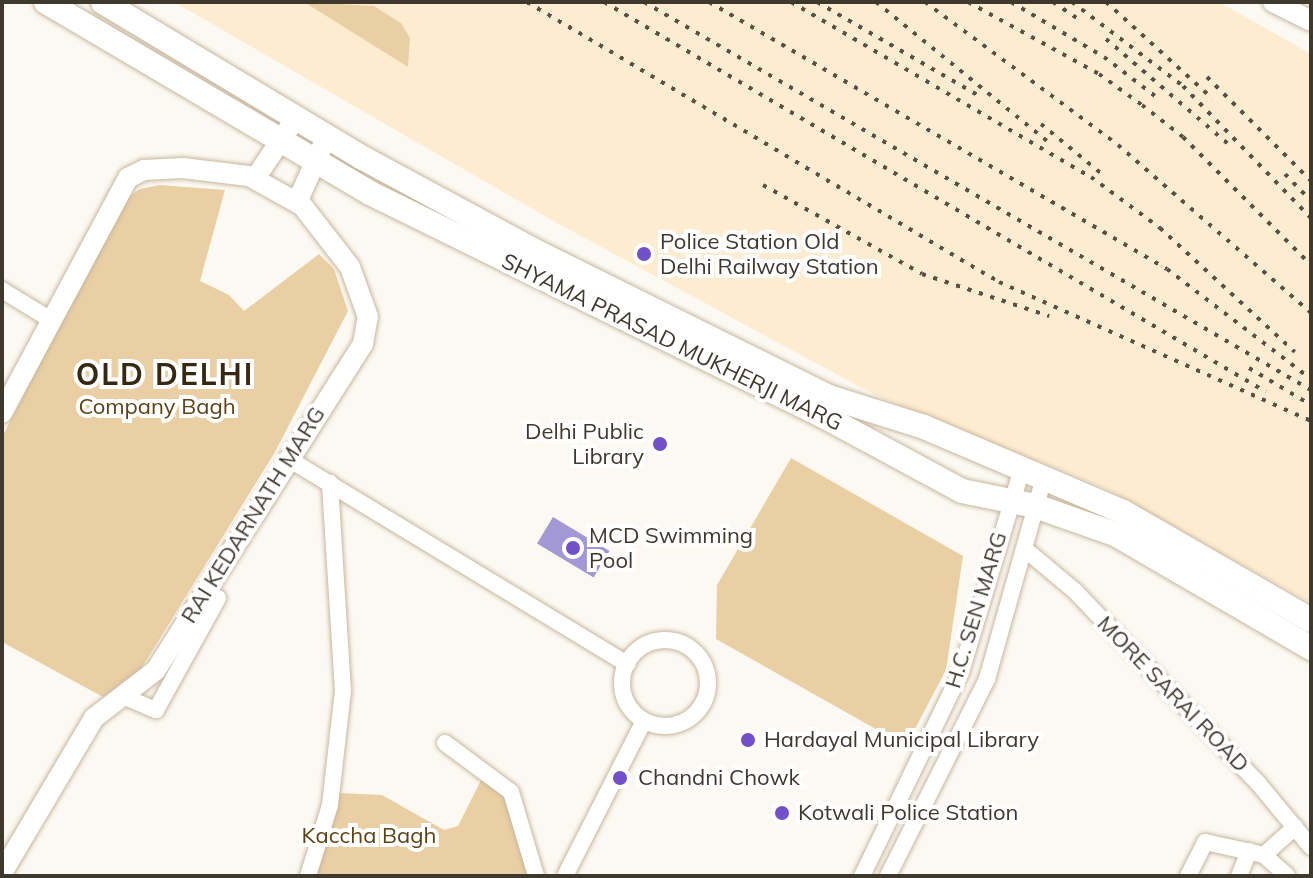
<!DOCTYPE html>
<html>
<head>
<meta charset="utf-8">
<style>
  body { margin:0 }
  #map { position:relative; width:1313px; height:878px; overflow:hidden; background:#fcf9f3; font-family:Mulish,sans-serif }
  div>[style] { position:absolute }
  .built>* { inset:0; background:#feecd1 }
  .green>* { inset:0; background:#eacfa5 }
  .water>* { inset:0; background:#a298d3; transform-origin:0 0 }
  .roads { filter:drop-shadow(0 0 2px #c8b79d) drop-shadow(0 0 2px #c8b79d) }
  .minor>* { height:16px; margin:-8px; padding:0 8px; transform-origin:8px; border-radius:8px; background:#fff }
  .minor>.ring { margin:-8px; padding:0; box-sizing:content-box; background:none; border:16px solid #fff; border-radius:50% }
  .tertiary>* { height:20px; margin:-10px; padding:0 10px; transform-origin:10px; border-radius:10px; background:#fff }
  .secondary>* { height:24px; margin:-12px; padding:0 12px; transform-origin:12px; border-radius:12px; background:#fff }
  .rail>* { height:4px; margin-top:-2px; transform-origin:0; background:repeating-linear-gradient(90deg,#575147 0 4px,transparent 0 12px) }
  .dots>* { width:22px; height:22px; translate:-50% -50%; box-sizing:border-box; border:4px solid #fff; border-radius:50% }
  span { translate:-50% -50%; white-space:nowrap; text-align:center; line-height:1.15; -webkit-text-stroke:8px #fff; paint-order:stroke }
  .poi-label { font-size:22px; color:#3e382d }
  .left { translate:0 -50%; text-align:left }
  .right { translate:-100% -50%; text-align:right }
  .street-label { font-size:22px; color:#3e382d }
  .park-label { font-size:22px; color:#5c4215 }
  .district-label { font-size:30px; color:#362812; font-weight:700; letter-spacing:2px }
  .frame { position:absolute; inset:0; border:4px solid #3e382d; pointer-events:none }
</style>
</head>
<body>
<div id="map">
  <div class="built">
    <div style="clip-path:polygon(174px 2px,1219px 2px,1311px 54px,1311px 603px,1107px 489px,875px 395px,557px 223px)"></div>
  </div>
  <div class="green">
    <div style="clip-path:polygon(304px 2px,374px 6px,401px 23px,410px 38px,408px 67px)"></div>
    <div style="clip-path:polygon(160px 185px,225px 190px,200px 281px,229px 295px,244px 311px,319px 254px,334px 269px,348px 311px,275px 452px,141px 669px,103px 697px,2px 642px,2px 437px,125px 199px,140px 189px)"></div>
    <div style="clip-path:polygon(791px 458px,963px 556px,946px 670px,906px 746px,716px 639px,717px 585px)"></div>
    <div style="clip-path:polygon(481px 780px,505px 796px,531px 876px,314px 876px,339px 793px,382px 795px,444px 830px,458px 826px)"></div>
  </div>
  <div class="water">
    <div style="left:553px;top:517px;width:66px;height:31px;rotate:31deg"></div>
  </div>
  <div class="roads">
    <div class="minor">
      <div style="left:2px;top:290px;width:57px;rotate:31.5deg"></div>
      <div style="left:287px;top:458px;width:398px;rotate:31.2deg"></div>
      <div style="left:1026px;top:550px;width:65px;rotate:40deg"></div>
      <div style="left:1076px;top:592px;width:264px;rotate:46.4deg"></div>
      <div style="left:1258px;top:783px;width:83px;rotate:50.4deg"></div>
      <div class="ring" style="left:622px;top:640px;width:70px;height:70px"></div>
      <div style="left:125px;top:697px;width:34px;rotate:23deg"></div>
      <div style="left:156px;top:710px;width:128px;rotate:-61deg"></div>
      <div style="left:445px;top:743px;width:82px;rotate:36.6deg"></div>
      <div style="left:511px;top:792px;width:88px;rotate:73.4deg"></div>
      <div style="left:1264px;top:855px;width:31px;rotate:42deg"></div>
      <div style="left:308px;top:876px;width:74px;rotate:-72.8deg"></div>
      <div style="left:330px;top:805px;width:115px;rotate:-83.5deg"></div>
      <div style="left:343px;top:691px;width:209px;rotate:-93.6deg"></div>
      <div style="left:565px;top:876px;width:174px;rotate:-63deg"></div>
      <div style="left:862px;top:876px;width:227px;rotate:-64.1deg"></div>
      <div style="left:961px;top:672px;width:209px;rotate:-73.3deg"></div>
      <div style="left:888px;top:876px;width:220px;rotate:-63.3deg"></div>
      <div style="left:987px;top:679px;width:206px;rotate:-74.2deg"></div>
      <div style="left:1188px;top:876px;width:38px;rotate:-63deg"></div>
      <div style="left:1205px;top:842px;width:60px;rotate:12.4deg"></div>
      <div style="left:1264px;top:855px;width:42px;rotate:-42.1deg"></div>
      <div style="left:1239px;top:876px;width:27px;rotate:-68deg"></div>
    </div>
    <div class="tertiary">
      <div style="left:1273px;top:2px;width:42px;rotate:26.6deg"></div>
      <div style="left:251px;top:177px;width:57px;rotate:29.2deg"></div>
      <div style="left:2px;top:413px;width:267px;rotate:-61.8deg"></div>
      <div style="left:128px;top:178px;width:18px;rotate:-27deg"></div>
      <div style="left:144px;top:170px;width:39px;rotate:-3deg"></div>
      <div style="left:183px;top:168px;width:74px;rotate:7deg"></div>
      <div style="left:256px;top:177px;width:71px;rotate:-55.9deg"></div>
      <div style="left:2px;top:873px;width:180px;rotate:-59.3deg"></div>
      <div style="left:94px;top:718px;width:78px;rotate:-37.7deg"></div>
      <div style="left:156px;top:670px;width:386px;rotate:-57.6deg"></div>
      <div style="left:363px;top:344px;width:27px;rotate:-80deg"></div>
      <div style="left:368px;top:317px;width:53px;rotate:-109.8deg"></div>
      <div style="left:350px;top:267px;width:85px;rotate:-127.8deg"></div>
      <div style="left:298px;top:200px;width:58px;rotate:-65.6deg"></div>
    </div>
    <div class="secondary">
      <div style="left:46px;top:2px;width:376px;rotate:30.5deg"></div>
      <div style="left:370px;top:193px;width:509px;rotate:26.21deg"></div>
      <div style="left:827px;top:418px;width:153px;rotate:28.4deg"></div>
      <div style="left:962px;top:491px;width:75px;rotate:11.6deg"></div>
      <div style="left:1035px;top:506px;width:85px;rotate:19.3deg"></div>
      <div style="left:1115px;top:534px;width:227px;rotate:30.2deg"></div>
      <div style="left:103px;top:2px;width:301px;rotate:31deg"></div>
      <div style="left:361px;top:157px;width:193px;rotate:28.4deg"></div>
      <div style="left:531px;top:249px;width:333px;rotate:26.4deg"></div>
      <div style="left:829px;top:397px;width:100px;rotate:17.5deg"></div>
      <div style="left:924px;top:427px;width:216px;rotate:23.1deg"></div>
      <div style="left:1123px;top:512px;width:217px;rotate:29.9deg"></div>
    </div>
  </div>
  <div class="rail">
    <div style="left:527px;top:2px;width:549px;rotate:30.68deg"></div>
    <div style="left:999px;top:282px;width:342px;rotate:24deg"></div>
    <div style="left:604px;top:2px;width:768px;rotate:30.5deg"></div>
    <div style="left:644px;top:2px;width:772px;rotate:30.19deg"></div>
    <div style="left:709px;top:2px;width:530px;rotate:30.24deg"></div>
    <div style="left:1167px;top:269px;width:181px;rotate:37.4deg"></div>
    <div style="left:791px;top:2px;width:347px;rotate:30.3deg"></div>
    <div style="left:1091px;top:177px;width:86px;rotate:36.5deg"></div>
    <div style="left:1160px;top:228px;width:183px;rotate:42.6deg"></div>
    <div style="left:817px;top:2px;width:187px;rotate:30.1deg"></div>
    <div style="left:876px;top:2px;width:220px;rotate:39.1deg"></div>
    <div style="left:925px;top:2px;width:240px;rotate:36.5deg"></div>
    <div style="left:1118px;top:145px;width:256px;rotate:41deg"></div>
    <div style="left:968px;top:2px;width:149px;rotate:28.8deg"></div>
    <div style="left:1099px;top:74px;width:53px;rotate:35.8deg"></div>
    <div style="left:1142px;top:105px;width:52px;rotate:38deg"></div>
    <div style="left:1183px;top:137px;width:181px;rotate:45deg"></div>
    <div style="left:1011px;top:2px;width:108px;rotate:30.6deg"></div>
    <div style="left:1104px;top:57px;width:64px;rotate:37.4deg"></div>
    <div style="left:1053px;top:2px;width:32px;rotate:34deg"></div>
    <div style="left:1072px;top:2px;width:139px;rotate:37.1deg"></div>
    <div style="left:1183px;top:86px;width:184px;rotate:45.9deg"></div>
    <div style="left:1106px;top:2px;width:144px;rotate:42.2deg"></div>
    <div style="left:1106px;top:39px;width:160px;rotate:40.7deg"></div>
    <div style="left:1207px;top:77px;width:147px;rotate:45deg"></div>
    <div style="left:1041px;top:124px;width:80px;rotate:39.4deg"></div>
    <div style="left:1285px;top:174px;width:37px;rotate:46deg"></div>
    <div style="left:763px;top:185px;width:182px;rotate:29.2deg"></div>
    <div style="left:922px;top:274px;width:134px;rotate:18.3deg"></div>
    <div style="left:1249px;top:368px;width:72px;rotate:30.8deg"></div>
  </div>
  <div class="dots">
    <div style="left:644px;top:254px;background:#7150c9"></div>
    <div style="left:660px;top:444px;background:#7150c9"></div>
    <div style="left:573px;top:548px;background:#7150c9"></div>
    <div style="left:748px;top:740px;background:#7150c9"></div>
    <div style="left:620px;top:778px;background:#7150c9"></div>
    <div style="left:782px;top:813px;background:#7150c9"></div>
  </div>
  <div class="poi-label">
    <span class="left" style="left:660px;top:254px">Police Station Old<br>Delhi Railway Station</span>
    <span class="right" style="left:644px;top:444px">Delhi Public<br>Library</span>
    <span class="left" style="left:589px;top:548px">MCD Swimming<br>Pool</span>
    <span class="left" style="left:764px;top:740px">Hardayal Municipal Library</span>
    <span class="left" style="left:638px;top:778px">Chandni Chowk</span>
    <span class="left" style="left:798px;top:813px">Kotwali Police Station</span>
  </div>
  <div class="street-label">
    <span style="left:672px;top:342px;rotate:26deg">SHYAMA PRASAD MUKHERJI MARG</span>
    <span style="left:253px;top:515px;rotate:-58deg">RAI KEDARNATH MARG</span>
    <span style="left:976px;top:610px;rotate:-73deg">H.C. SEN MARG</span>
    <span style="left:1173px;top:694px;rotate:46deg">MORE SARAI ROAD</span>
  </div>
  <div class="park-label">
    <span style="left:157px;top:407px">Company Bagh</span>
    <span style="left:369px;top:836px">Kaccha Bagh</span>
  </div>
  <div class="district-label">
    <span style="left:165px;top:374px">OLD DELHI</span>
  </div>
  <div class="frame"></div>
</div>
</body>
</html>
